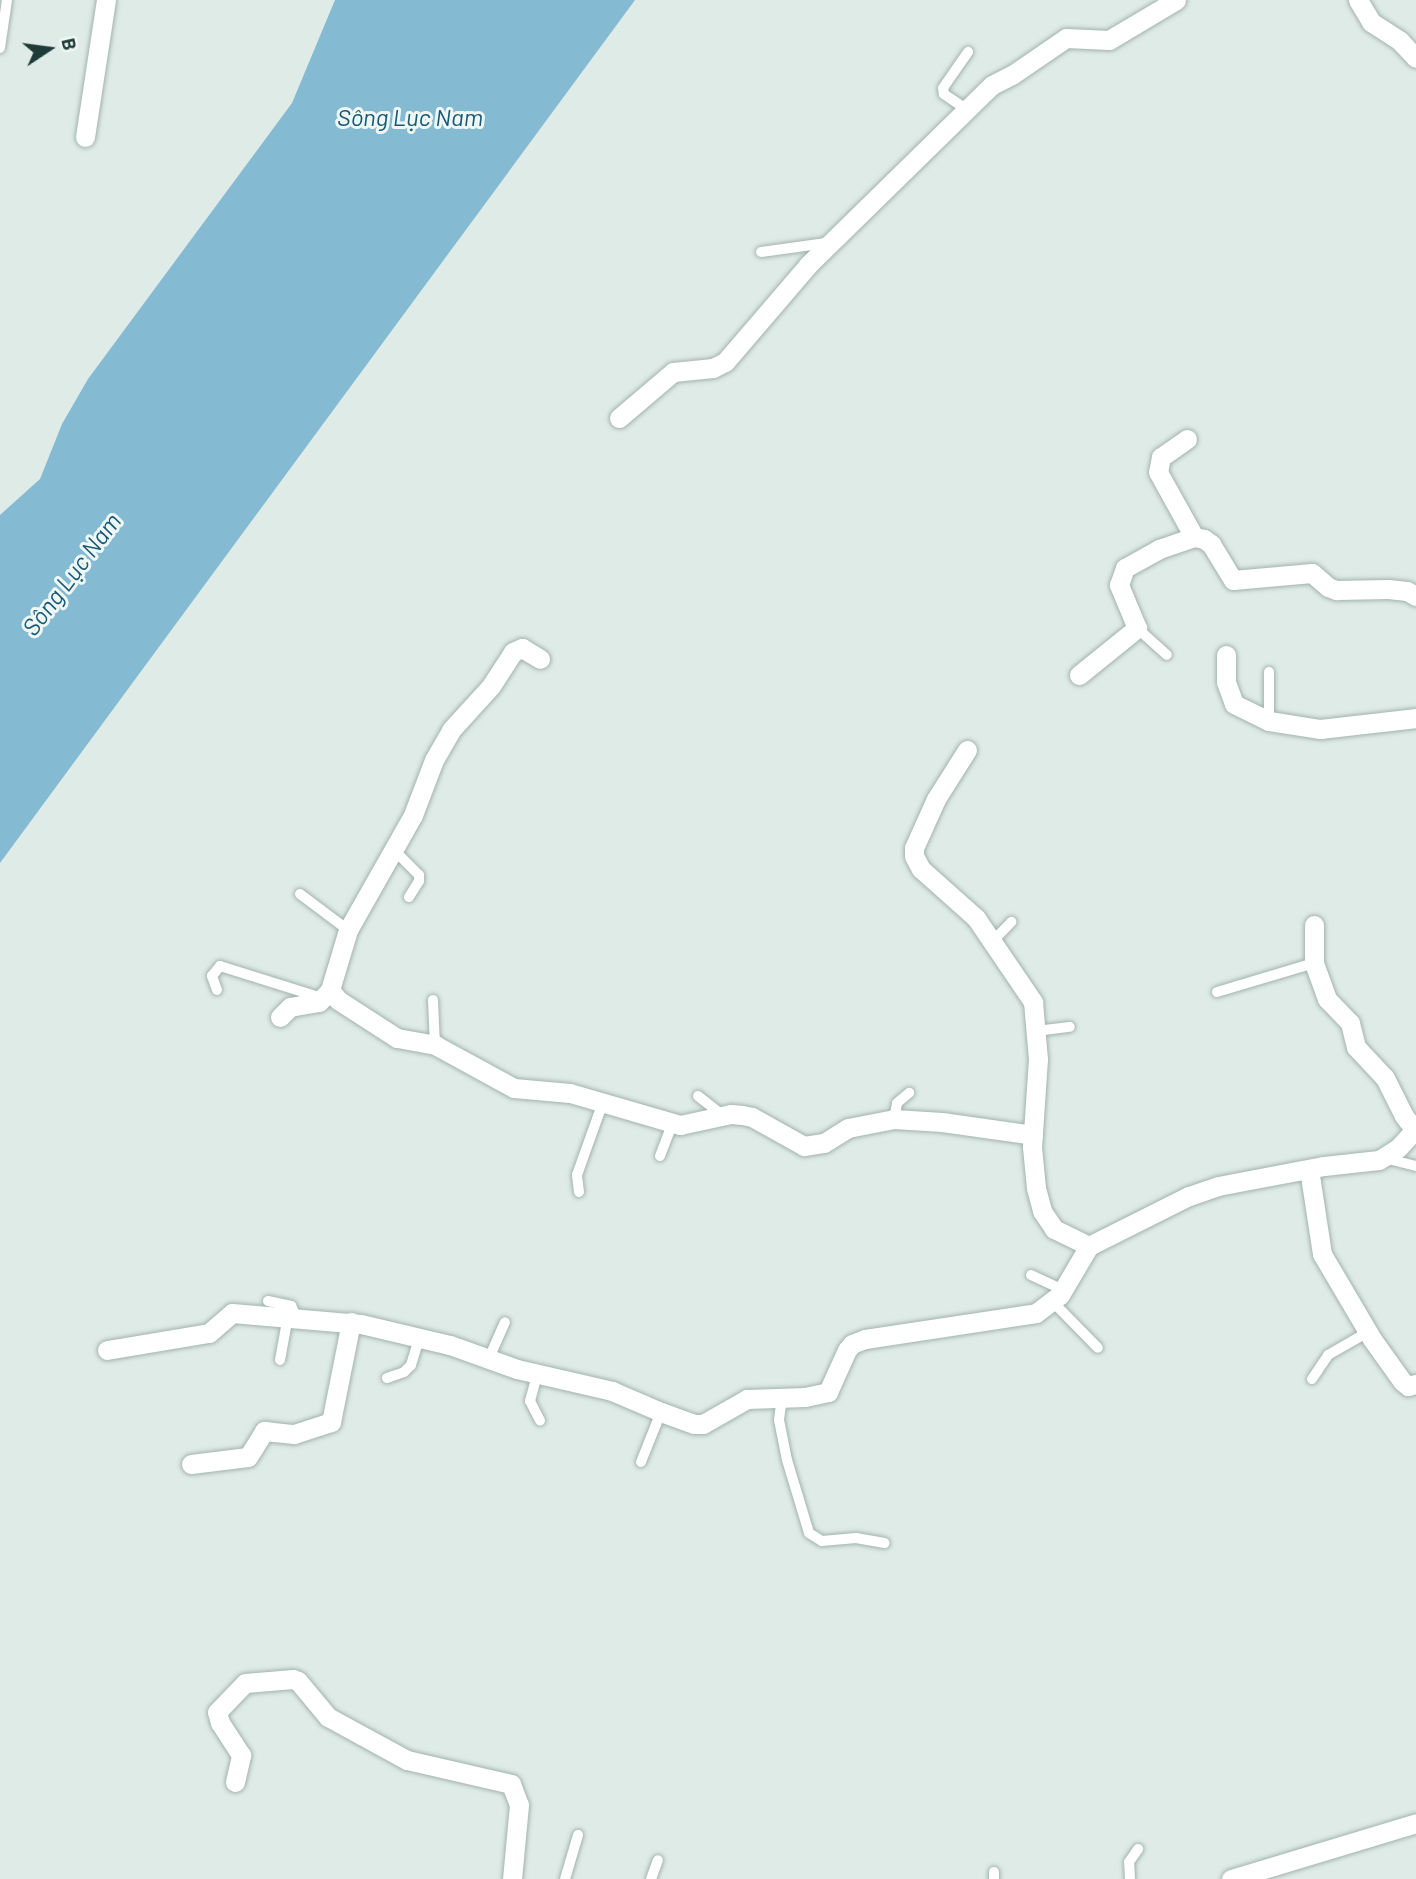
<!DOCTYPE html>
<html>
<head>
<meta charset="utf-8">
<style>
  body { margin:0 }
  #map { position:relative; width:1416px; height:1879px; overflow:hidden; background:#dfebe7; font-family:Barlow,sans-serif }
  div>[style] { position:absolute }
  .water>* { inset:0; background:#84bad2 }
  .roads { filter:drop-shadow(0 0 2px #a2b3af) drop-shadow(0 0 2px #a2b3af) }
  .lane>* { height:10px; margin:-5px; padding:0 5px; transform-origin:5px; border-radius:5px; background:#fff }
  .street>* { height:19px; margin:-9.5px; padding:0 9.5px; transform-origin:9.5px; border-radius:9.5px; background:#fff }
  span { translate:-50% -50%; white-space:nowrap; text-align:center; line-height:1.15; -webkit-text-stroke:6px #eff7f4; paint-order:stroke }
  .water-label { font-size:24px; color:#185978; font-style:italic }
  .north { position:absolute; left:14px; top:14px; width:70px; height:70px; -webkit-text-stroke:5px #eff7f4; paint-order:stroke; rotate:77deg; font-size:19px; font-weight:700; line-height:28px; text-align:center; color:#1f3b38 }
  .north::after { content:''; display:block; margin:auto; width:24px; height:32px; background:#1f3b38; clip-path:polygon(50% 0,100% 100%,50% 72%,0 100%) }
</style>
</head>
<body>
<div id="map">
  <div class="water">
    <div style="clip-path:polygon(335px 0,635px 0,0 863px,0 515px,40px 479px,62px 424px,88px 379px,292px 103px)"></div>
  </div>
  <div class="roads">
    <div class="lane">
      <div style="left:0;top:48px;width:49px;rotate:-81.7deg"></div>
      <div style="left:966px;top:109px;width:27px;rotate:-146deg"></div>
      <div style="left:944px;top:94px;width:6px;rotate:-99deg"></div>
      <div style="left:943px;top:88px;width:44px;rotate:-55.2deg"></div>
      <div style="left:761px;top:252px;width:66px;rotate:-7.9deg"></div>
      <div style="left:1137px;top:628px;width:40px;rotate:42deg"></div>
      <div style="left:1269px;top:672px;width:49px;rotate:90deg"></div>
      <div style="left:393px;top:849px;width:37px;rotate:45deg"></div>
      <div style="left:419px;top:875px;width:6px;rotate:90deg"></div>
      <div style="left:419px;top:881px;width:19px;rotate:122deg"></div>
      <div style="left:300px;top:894px;width:60px;rotate:36.9deg"></div>
      <div style="left:992px;top:942px;width:28px;rotate:-46deg"></div>
      <div style="left:217px;top:990px;width:15px;rotate:-110deg"></div>
      <div style="left:212px;top:976px;width:13px;rotate:-51deg"></div>
      <div style="left:220px;top:966px;width:107px;rotate:17.4deg"></div>
      <div style="left:1217px;top:992px;width:101px;rotate:-16.6deg"></div>
      <div style="left:433px;top:1000px;width:45px;rotate:87.5deg"></div>
      <div style="left:1036px;top:1031px;width:34px;rotate:-7deg"></div>
      <div style="left:698px;top:1096px;width:31px;rotate:38deg"></div>
      <div style="left:894px;top:1119px;width:16px;rotate:-79deg"></div>
      <div style="left:897px;top:1103px;width:16px;rotate:-40deg"></div>
      <div style="left:660px;top:1156px;width:36px;rotate:-69deg"></div>
      <div style="left:1384px;top:1158px;width:33px;rotate:14deg"></div>
      <div style="left:579px;top:1192px;width:17px;rotate:-97deg"></div>
      <div style="left:577px;top:1175px;width:77px;rotate:-70.4deg"></div>
      <div style="left:1031px;top:1275px;width:35px;rotate:25deg"></div>
      <div style="left:268px;top:1301px;width:24px;rotate:12deg"></div>
      <div style="left:291px;top:1306px;width:11px;rotate:63deg"></div>
      <div style="left:1053px;top:1302px;width:64px;rotate:45.6deg"></div>
      <div style="left:489px;top:1358px;width:39px;rotate:-66deg"></div>
      <div style="left:280px;top:1360px;width:45px;rotate:-79.7deg"></div>
      <div style="left:537px;top:1375px;width:27px;rotate:105deg"></div>
      <div style="left:530px;top:1401px;width:22px;rotate:63deg"></div>
      <div style="left:387px;top:1378px;width:18px;rotate:-19deg"></div>
      <div style="left:404px;top:1372px;width:10px;rotate:-45deg"></div>
      <div style="left:411px;top:1365px;width:28px;rotate:-73deg"></div>
      <div style="left:1312px;top:1379px;width:29px;rotate:-56deg"></div>
      <div style="left:1328px;top:1355px;width:46px;rotate:-29.9deg"></div>
      <div style="left:782px;top:1398px;width:22px;rotate:98deg"></div>
      <div style="left:779px;top:1420px;width:41px;rotate:78.7deg"></div>
      <div style="left:787px;top:1460px;width:76px;rotate:73.2deg"></div>
      <div style="left:809px;top:1533px;width:15px;rotate:32deg"></div>
      <div style="left:822px;top:1541px;width:34px;rotate:-5deg"></div>
      <div style="left:856px;top:1538px;width:29px;rotate:10deg"></div>
      <div style="left:641px;top:1462px;width:54px;rotate:-68.2deg"></div>
      <div style="left:565px;top:1879px;width:46px;rotate:-73.5deg"></div>
      <div style="left:651px;top:1879px;width:20px;rotate:-70deg"></div>
      <div style="left:994px;top:1879px;width:7px;rotate:-90deg"></div>
      <div style="left:1130px;top:1879px;width:17px;rotate:-93deg"></div>
      <div style="left:1129px;top:1862px;width:16px;rotate:-55deg"></div>
    </div>
    <div class="street">
      <div style="left:1358px;top:0;width:26px;rotate:59deg"></div>
      <div style="left:1371px;top:22px;width:35px;rotate:33deg"></div>
      <div style="left:1400px;top:41px;width:23px;rotate:47deg"></div>
      <div style="left:85px;top:137px;width:139px;rotate:-81.3deg"></div>
      <div style="left:619px;top:418px;width:71px;rotate:-40.4deg"></div>
      <div style="left:673px;top:372px;width:40px;rotate:-5.7deg"></div>
      <div style="left:713px;top:368px;width:13px;rotate:-27deg"></div>
      <div style="left:725px;top:362px;width:128px;rotate:-49.4deg"></div>
      <div style="left:808px;top:265px;width:257px;rotate:-44.4deg"></div>
      <div style="left:992px;top:85px;width:22px;rotate:-27deg"></div>
      <div style="left:1012px;top:75px;width:65px;rotate:-34.4deg"></div>
      <div style="left:1066px;top:38px;width:43px;rotate:2.7deg"></div>
      <div style="left:1109px;top:40px;width:78px;rotate:-30.8deg"></div>
      <div style="left:1187px;top:439px;width:32px;rotate:145deg"></div>
      <div style="left:1161px;top:457px;width:15px;rotate:101deg"></div>
      <div style="left:1158px;top:472px;width:74px;rotate:61deg"></div>
      <div style="left:1226px;top:655px;width:27px;rotate:90deg"></div>
      <div style="left:1226px;top:682px;width:23px;rotate:70deg"></div>
      <div style="left:1234px;top:704px;width:39px;rotate:26deg"></div>
      <div style="left:1269px;top:721px;width:52px;rotate:8.9deg"></div>
      <div style="left:1320px;top:729px;width:97px;rotate:-6.5deg"></div>
      <div style="left:1079px;top:675px;width:75px;rotate:-39deg"></div>
      <div style="left:1137px;top:628px;width:47px;rotate:-112.7deg"></div>
      <div style="left:1119px;top:585px;width:18px;rotate:-71deg"></div>
      <div style="left:1125px;top:568px;width:39px;rotate:-29deg"></div>
      <div style="left:1159px;top:549px;width:37px;rotate:-19deg"></div>
      <div style="left:1194px;top:537px;width:10px;rotate:11deg"></div>
      <div style="left:1204px;top:539px;width:9px;rotate:36deg"></div>
      <div style="left:1211px;top:544px;width:42px;rotate:58.6deg"></div>
      <div style="left:1233px;top:580px;width:79px;rotate:-5.1deg"></div>
      <div style="left:1312px;top:573px;width:21px;rotate:41deg"></div>
      <div style="left:1328px;top:587px;width:9px;rotate:21deg"></div>
      <div style="left:1336px;top:590px;width:52px;rotate:-1.1deg"></div>
      <div style="left:1388px;top:589px;width:19px;rotate:6deg"></div>
      <div style="left:1407px;top:591px;width:10px;rotate:29deg"></div>
      <div style="left:967px;top:750px;width:58px;rotate:122.3deg"></div>
      <div style="left:936px;top:799px;width:54px;rotate:114.2deg"></div>
      <div style="left:914px;top:848px;width:8px;rotate:90deg"></div>
      <div style="left:914px;top:856px;width:15px;rotate:62deg"></div>
      <div style="left:921px;top:869px;width:74px;rotate:41.7deg"></div>
      <div style="left:976px;top:918px;width:102px;rotate:55.8deg"></div>
      <div style="left:1033px;top:1002px;width:57px;rotate:85deg"></div>
      <div style="left:1038px;top:1059px;width:88px;rotate:93.9deg"></div>
      <div style="left:1032px;top:1147px;width:41px;rotate:84.4deg"></div>
      <div style="left:1036px;top:1188px;width:24px;rotate:75deg"></div>
      <div style="left:1042px;top:1211px;width:22px;rotate:56deg"></div>
      <div style="left:1054px;top:1229px;width:39px;rotate:26deg"></div>
      <div style="left:1314px;top:925px;width:38px;rotate:90deg"></div>
      <div style="left:1314px;top:963px;width:38px;rotate:70deg"></div>
      <div style="left:1327px;top:999px;width:33px;rotate:46deg"></div>
      <div style="left:1350px;top:1023px;width:25px;rotate:76deg"></div>
      <div style="left:1356px;top:1047px;width:42px;rotate:46.9deg"></div>
      <div style="left:1385px;top:1078px;width:42px;rotate:63.4deg"></div>
      <div style="left:1404px;top:1116px;width:18px;rotate:52deg"></div>
      <div style="left:330px;top:990px;width:13px;rotate:51deg"></div>
      <div style="left:338px;top:1000px;width:70px;rotate:32.8deg"></div>
      <div style="left:397px;top:1038px;width:39px;rotate:10deg"></div>
      <div style="left:435px;top:1045px;width:90px;rotate:28.6deg"></div>
      <div style="left:514px;top:1088px;width:56px;rotate:5.1deg"></div>
      <div style="left:570px;top:1093px;width:115px;rotate:16.2deg"></div>
      <div style="left:680px;top:1125px;width:52px;rotate:-12.2deg"></div>
      <div style="left:731px;top:1114px;width:11px;rotate:5deg"></div>
      <div style="left:742px;top:1115px;width:10px;rotate:11deg"></div>
      <div style="left:752px;top:1117px;width:60px;rotate:29.1deg"></div>
      <div style="left:804px;top:1146px;width:20px;rotate:-9deg"></div>
      <div style="left:824px;top:1143px;width:28px;rotate:-32deg"></div>
      <div style="left:848px;top:1128px;width:47px;rotate:-11.1deg"></div>
      <div style="left:894px;top:1119px;width:48px;rotate:3.6deg"></div>
      <div style="left:942px;top:1122px;width:92px;rotate:8.1deg"></div>
      <div style="left:280px;top:1017px;width:14px;rotate:-45deg"></div>
      <div style="left:290px;top:1007px;width:29px;rotate:-10deg"></div>
      <div style="left:319px;top:1002px;width:16px;rotate:-47deg"></div>
      <div style="left:330px;top:990px;width:63px;rotate:-73.3deg"></div>
      <div style="left:348px;top:930px;width:132px;rotate:-60.5deg"></div>
      <div style="left:413px;top:815px;width:59px;rotate:-69.1deg"></div>
      <div style="left:434px;top:760px;width:34px;rotate:-60deg"></div>
      <div style="left:451px;top:730px;width:59px;rotate:-47.7deg"></div>
      <div style="left:491px;top:686px;width:40px;rotate:-57.1deg"></div>
      <div style="left:513px;top:652px;width:10px;rotate:-24deg"></div>
      <div style="left:522px;top:648px;width:21px;rotate:31deg"></div>
      <div style="left:1309px;top:1169px;width:86px;rotate:81.3deg"></div>
      <div style="left:1322px;top:1254px;width:99px;rotate:59.5deg"></div>
      <div style="left:1372px;top:1339px;width:52px;rotate:54.5deg"></div>
      <div style="left:1402px;top:1381px;width:8px;rotate:40deg"></div>
      <div style="left:1408px;top:1386px;width:8px;rotate:-14deg"></div>
      <div style="left:107px;top:1350px;width:103px;rotate:-9.5deg"></div>
      <div style="left:209px;top:1333px;width:30px;rotate:-41deg"></div>
      <div style="left:232px;top:1313px;width:129px;rotate:4.9deg"></div>
      <div style="left:361px;top:1324px;width:91px;rotate:13.3deg"></div>
      <div style="left:450px;top:1345px;width:71px;rotate:19.7deg"></div>
      <div style="left:517px;top:1369px;width:98px;rotate:13deg"></div>
      <div style="left:612px;top:1391px;width:53px;rotate:23.2deg"></div>
      <div style="left:661px;top:1412px;width:35px;rotate:20deg"></div>
      <div style="left:694px;top:1424px;width:9px"></div>
      <div style="left:703px;top:1424px;width:51px;rotate:-29.6deg"></div>
      <div style="left:747px;top:1399px;width:58px;rotate:-2deg"></div>
      <div style="left:805px;top:1397px;width:24px;rotate:-12deg"></div>
      <div style="left:828px;top:1392px;width:46px;rotate:-65.7deg"></div>
      <div style="left:847px;top:1350px;width:8px;rotate:-50deg"></div>
      <div style="left:852px;top:1344px;width:14px;rotate:-21deg"></div>
      <div style="left:865px;top:1339px;width:173px;rotate:-8.6deg"></div>
      <div style="left:1036px;top:1313px;width:30px;rotate:-37deg"></div>
      <div style="left:1060px;top:1295px;width:57px;rotate:-59.4deg"></div>
      <div style="left:1089px;top:1246px;width:112px;rotate:-26.6deg"></div>
      <div style="left:1189px;top:1196px;width:31px;rotate:-19deg"></div>
      <div style="left:1218px;top:1186px;width:108px;rotate:-10.7deg"></div>
      <div style="left:1324px;top:1166px;width:55px;rotate:-6.2deg"></div>
      <div style="left:1379px;top:1160px;width:22px;rotate:-32deg"></div>
      <div style="left:1398px;top:1148px;width:26px;rotate:-47deg"></div>
      <div style="left:191px;top:1464px;width:57px;rotate:-7deg"></div>
      <div style="left:248px;top:1457px;width:31px;rotate:-58deg"></div>
      <div style="left:264px;top:1431px;width:30px;rotate:6deg"></div>
      <div style="left:294px;top:1434px;width:39px;rotate:-18deg"></div>
      <div style="left:331px;top:1422px;width:102px;rotate:-78.7deg"></div>
      <div style="left:235px;top:1782px;width:28px;rotate:-77deg"></div>
      <div style="left:241px;top:1755px;width:38px;rotate:-123deg"></div>
      <div style="left:220px;top:1723px;width:11px;rotate:-105deg"></div>
      <div style="left:217px;top:1712px;width:40px;rotate:-46deg"></div>
      <div style="left:245px;top:1683px;width:48px;rotate:-4.8deg"></div>
      <div style="left:293px;top:1679px;width:5px;rotate:22deg"></div>
      <div style="left:298px;top:1681px;width:47px;rotate:50.2deg"></div>
      <div style="left:328px;top:1717px;width:90px;rotate:28.6deg"></div>
      <div style="left:407px;top:1760px;width:107px;rotate:13deg"></div>
      <div style="left:511px;top:1784px;width:22px;rotate:69deg"></div>
      <div style="left:519px;top:1805px;width:74px;rotate:95.4deg"></div>
      <div style="left:1231px;top:1879px;width:193px;rotate:-16.8deg"></div>
    </div>
  </div>
  <div class="water-label">
    <span style="left:410px;top:117px">Sông Lục Nam</span>
    <span style="left:71px;top:574px;rotate:-53deg">Sông Lục Nam</span>
  </div>
  <div class="north">B</div>
</div>
</body>
</html>
